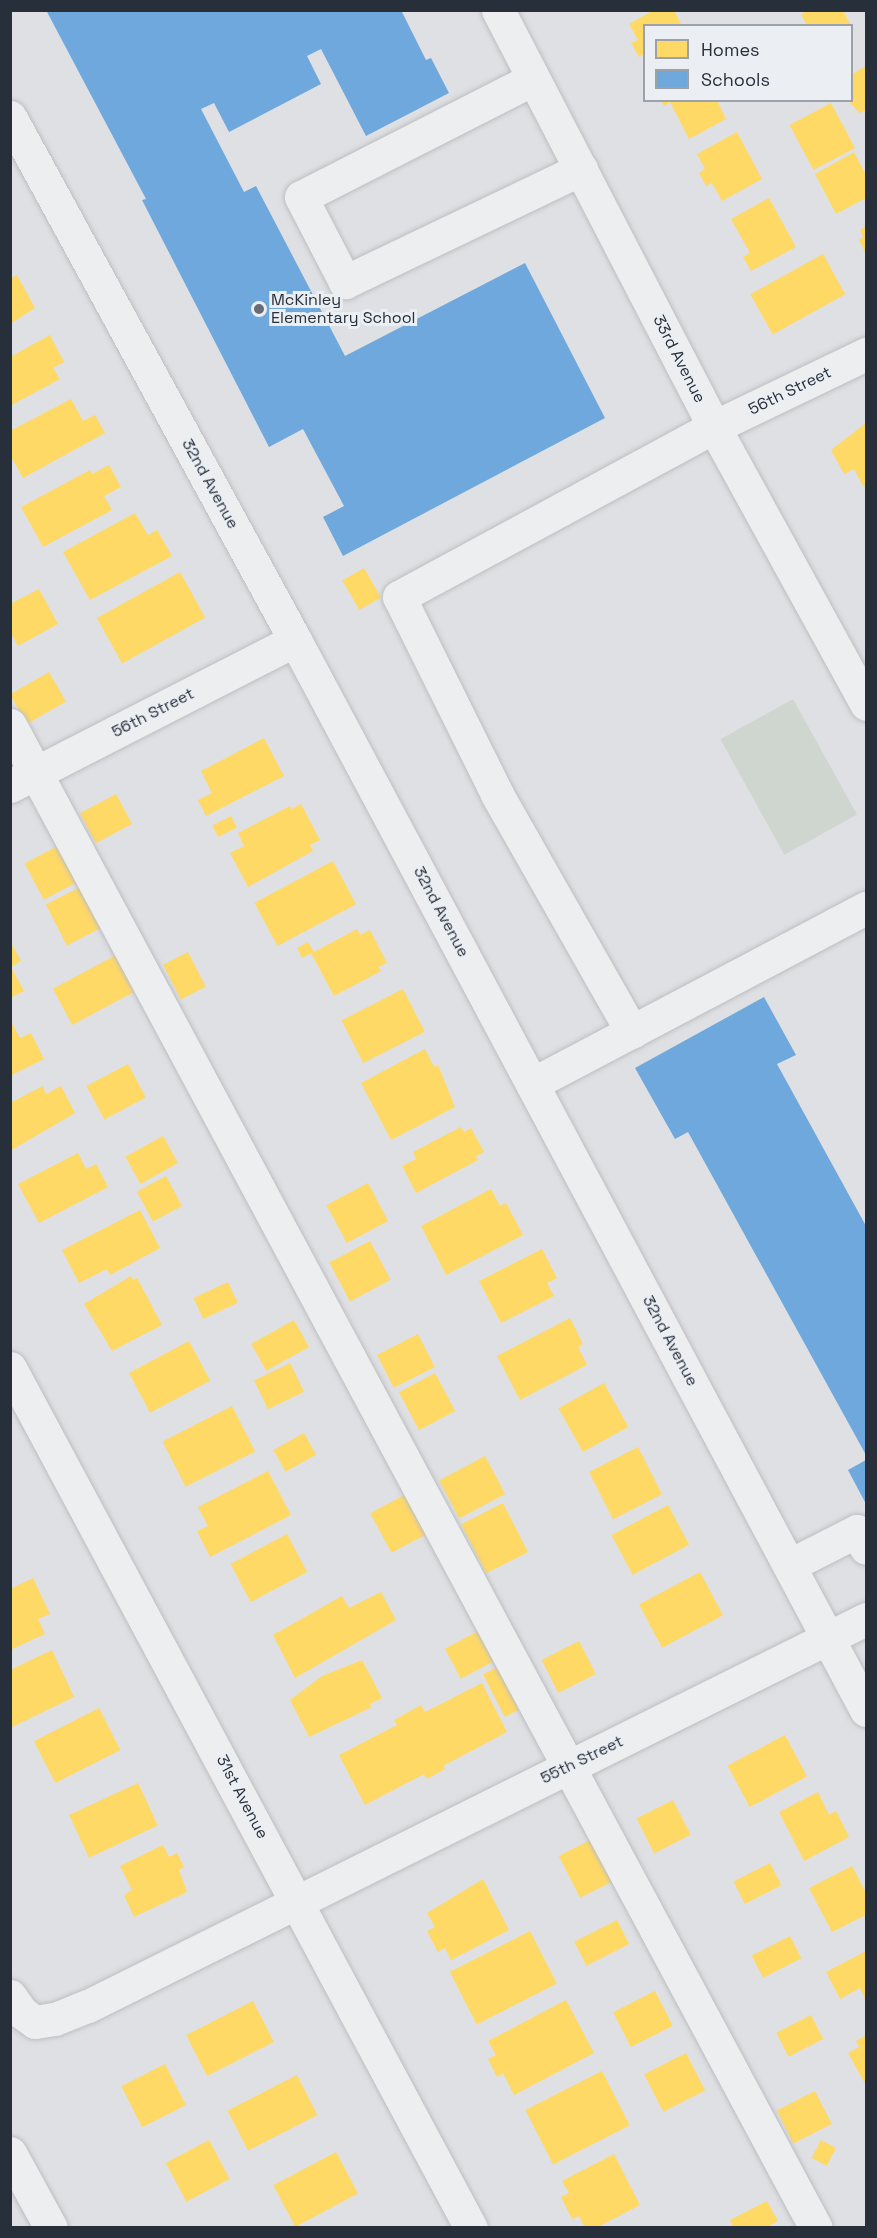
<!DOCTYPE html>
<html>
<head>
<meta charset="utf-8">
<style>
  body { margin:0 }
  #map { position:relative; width:877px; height:2238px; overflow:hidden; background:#dee0e3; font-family:"Space Grotesk",sans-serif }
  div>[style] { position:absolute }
  .green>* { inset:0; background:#cfd6cf; transform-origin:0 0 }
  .homes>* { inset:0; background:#ffd966; transform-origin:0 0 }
  .schools>* { inset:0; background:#6fa8dc }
  .roads { filter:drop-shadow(0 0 2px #bcbec1) drop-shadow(0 0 2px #bcbec1) }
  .minor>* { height:33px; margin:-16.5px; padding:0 16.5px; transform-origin:16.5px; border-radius:16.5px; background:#edeef0 }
  .dots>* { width:16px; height:16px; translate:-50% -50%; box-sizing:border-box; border:3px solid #ebeff3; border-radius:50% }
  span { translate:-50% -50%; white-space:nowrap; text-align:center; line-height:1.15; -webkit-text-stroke:6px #ebeff3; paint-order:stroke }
  .poi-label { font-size:16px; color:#272f3a }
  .left { translate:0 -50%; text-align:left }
  .street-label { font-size:16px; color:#272f3a }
  .frame { position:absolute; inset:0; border:12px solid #272f3a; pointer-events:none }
  .legend { position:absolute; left:643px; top:24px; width:210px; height:78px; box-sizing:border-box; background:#ebeff3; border:2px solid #9da2a9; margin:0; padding:8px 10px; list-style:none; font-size:18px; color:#272f3a }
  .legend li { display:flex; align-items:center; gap:12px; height:30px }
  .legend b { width:30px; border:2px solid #9da2a9 }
</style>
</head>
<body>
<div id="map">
  <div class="green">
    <div style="left:793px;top:699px;width:132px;height:83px;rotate:61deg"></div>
  </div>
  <div class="homes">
    <div style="clip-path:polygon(654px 10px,674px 10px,682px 26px,644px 26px,644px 54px,639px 57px,631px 43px,638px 40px,629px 24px)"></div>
    <div style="clip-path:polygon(808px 10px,843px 10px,851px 26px,807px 26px,801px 14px)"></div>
    <div style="clip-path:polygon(866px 66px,866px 110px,859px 113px,848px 100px,852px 100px,852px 74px)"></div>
    <div style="clip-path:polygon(661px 100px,717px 100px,726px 119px,689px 139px,670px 102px,664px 106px)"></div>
    <div style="left:831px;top:103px;width:51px;height:47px;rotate:62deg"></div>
    <div style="clip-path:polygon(737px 132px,762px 179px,722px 201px,712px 183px,706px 186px,699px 173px,705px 169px,697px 154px)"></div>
    <div style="clip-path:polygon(854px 152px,866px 175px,866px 198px,836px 214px,815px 174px)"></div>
    <div style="clip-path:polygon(769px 198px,796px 247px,751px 271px,743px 257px,750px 253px,731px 219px)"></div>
    <div style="clip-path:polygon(866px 226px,866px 254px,859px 240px,863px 237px,860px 230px)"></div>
    <div style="left:823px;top:254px;width:46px;height:83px;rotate:61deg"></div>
    <div style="clip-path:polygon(17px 275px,35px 308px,10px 324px,10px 279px)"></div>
    <div style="clip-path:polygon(50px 335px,64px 362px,53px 368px,60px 379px,10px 406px,10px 357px)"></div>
    <div style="clip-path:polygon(71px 399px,83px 421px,95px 415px,105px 433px,23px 478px,10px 455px,10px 431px)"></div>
    <div style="clip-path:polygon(866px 423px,866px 484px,863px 486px,854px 469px,844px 474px,831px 450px)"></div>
    <div style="clip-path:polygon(109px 465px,121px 487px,104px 496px,112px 510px,43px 547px,21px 507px,90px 470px,92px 474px)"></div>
    <div style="clip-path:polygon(135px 513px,148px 535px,157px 530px,172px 556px,90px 600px,63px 552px)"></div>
    <div style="left:364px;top:568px;width:34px;height:25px;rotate:60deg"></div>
    <div style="left:180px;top:572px;width:52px;height:95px;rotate:61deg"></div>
    <div style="clip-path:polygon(39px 589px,58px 624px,18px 646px,10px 632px,10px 604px)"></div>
    <div style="left:49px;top:672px;width:34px;height:45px;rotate:60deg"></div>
    <div style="clip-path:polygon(264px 738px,284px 776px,206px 816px,198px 800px,212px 793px,201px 771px)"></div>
    <div style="left:116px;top:794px;width:34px;height:41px;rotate:62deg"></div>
    <div style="clip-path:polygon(301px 804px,320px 840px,310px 845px,313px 851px,248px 887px,230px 853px,244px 846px,238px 833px,290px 806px,292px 809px)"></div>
    <div style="left:231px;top:816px;width:13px;height:21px;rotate:63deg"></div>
    <div style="left:67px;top:841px;width:41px;height:48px;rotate:62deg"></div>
    <div style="left:333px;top:861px;width:49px;height:89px;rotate:62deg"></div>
    <div style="left:86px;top:884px;width:46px;height:45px;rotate:63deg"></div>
    <div style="clip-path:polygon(357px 929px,360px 935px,370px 930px,387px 963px,378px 967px,381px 971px,334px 996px,311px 953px,302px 958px,297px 948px,308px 942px,314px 952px)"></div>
    <div style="clip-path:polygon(10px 941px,21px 961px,11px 967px,24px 991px,10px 998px)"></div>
    <div style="left:188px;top:952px;width:39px;height:28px;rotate:63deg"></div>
    <div style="left:120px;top:953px;width:41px;height:76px;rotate:62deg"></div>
    <div style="left:403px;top:989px;width:48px;height:69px;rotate:63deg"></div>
    <div style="clip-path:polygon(10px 1020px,20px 1038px,31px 1033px,44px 1059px,10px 1076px)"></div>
    <div style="clip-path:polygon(425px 1049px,434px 1067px,438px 1065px,455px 1107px,391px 1140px,361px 1083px)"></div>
    <div style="left:128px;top:1064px;width:38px;height:47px;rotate:62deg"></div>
    <div style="clip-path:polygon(43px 1086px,46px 1094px,61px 1086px,75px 1113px,10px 1151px,10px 1103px)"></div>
    <div style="clip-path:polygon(461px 1127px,464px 1132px,471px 1128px,484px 1152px,476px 1156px,478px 1160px,416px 1193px,402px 1166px,416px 1159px,413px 1152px)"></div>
    <div style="left:163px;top:1136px;width:31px;height:43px;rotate:61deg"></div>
    <div style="clip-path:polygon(78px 1153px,86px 1169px,96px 1164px,108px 1187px,39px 1223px,18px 1184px)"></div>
    <div style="left:166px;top:1176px;width:34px;height:33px;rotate:62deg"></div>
    <div style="left:368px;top:1183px;width:43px;height:47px;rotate:62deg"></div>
    <div style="clip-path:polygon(491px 1189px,500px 1206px,506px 1203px,523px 1235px,446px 1275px,421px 1226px)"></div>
    <div style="clip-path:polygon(140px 1210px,160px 1248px,110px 1275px,107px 1269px,79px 1283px,62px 1250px)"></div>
    <div style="left:370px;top:1241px;width:44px;height:46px;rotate:62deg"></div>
    <div style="clip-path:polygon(542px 1249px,557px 1278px,547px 1283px,554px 1296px,501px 1323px,479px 1281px)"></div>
    <div style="clip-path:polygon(131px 1276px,133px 1280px,137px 1278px,162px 1325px,112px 1351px,84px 1304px)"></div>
    <div style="left:228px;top:1282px;width:23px;height:38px;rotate:65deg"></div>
    <div style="clip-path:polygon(570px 1318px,583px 1344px,578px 1347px,587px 1365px,520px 1400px,497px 1356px)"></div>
    <div style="left:294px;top:1320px;width:31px;height:49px;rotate:61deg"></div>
    <div style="left:418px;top:1334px;width:37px;height:46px;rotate:63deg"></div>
    <div style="left:189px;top:1341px;width:45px;height:68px;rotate:62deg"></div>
    <div style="left:290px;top:1363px;width:32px;height:40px;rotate:64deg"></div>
    <div style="left:435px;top:1373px;width:43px;height:41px;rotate:62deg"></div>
    <div style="left:604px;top:1383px;width:50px;height:52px;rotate:61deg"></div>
    <div style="left:232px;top:1406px;width:51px;height:78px;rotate:63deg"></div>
    <div style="left:304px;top:1433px;width:25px;height:35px;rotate:61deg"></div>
    <div style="left:638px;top:1447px;width:53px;height:55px;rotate:63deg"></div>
    <div style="left:485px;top:1456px;width:43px;height:52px;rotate:62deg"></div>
    <div style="clip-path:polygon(268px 1471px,291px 1515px,210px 1557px,197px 1531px,208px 1526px,198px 1507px)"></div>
    <div style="left:410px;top:1492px;width:45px;height:45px;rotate:62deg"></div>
    <div style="left:503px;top:1503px;width:55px;height:47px;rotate:63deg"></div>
    <div style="left:668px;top:1505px;width:45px;height:64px;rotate:62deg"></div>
    <div style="left:287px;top:1534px;width:43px;height:64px;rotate:62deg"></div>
    <div style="left:700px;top:1572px;width:49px;height:69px;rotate:62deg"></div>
    <div style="clip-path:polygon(33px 1578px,50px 1614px,38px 1619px,45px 1634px,10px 1650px,10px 1589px)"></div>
    <div style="clip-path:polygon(381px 1592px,396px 1620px,295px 1678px,273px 1635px,342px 1596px,349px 1608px)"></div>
    <div style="left:482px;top:1629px;width:34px;height:42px;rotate:62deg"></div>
    <div style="left:579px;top:1641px;width:37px;height:42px;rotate:63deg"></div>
    <div style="clip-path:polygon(52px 1650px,74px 1697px,10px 1728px,10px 1670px)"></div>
    <div style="clip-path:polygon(362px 1660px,382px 1698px,370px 1704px,372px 1707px,309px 1737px,290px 1700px,322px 1676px)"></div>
    <div style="left:507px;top:1662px;width:48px;height:27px;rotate:63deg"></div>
    <div style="clip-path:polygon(482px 1683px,507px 1732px,443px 1766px,445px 1769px,427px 1779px,424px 1774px,365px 1805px,339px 1755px,397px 1725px,394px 1720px,421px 1705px,425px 1712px)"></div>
    <div style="left:99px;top:1708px;width:47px;height:73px;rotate:63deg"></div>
    <div style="left:785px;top:1735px;width:47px;height:65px;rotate:62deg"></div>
    <div style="left:138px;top:1783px;width:47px;height:76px;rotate:65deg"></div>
    <div style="clip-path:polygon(818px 1792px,829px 1815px,836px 1811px,849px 1837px,804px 1861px,779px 1812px)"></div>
    <div style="left:673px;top:1800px;width:39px;height:41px;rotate:63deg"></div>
    <div style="left:598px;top:1836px;width:47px;height:44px;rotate:63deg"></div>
    <div style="clip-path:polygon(163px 1845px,169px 1857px,177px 1853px,184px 1867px,179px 1870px,187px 1892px,134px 1917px,124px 1895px,132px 1890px,120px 1866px)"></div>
    <div style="left:770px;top:1863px;width:25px;height:41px;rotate:63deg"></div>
    <div style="clip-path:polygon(852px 1866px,866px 1893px,866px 1915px,832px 1932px,809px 1888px)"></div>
    <div style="clip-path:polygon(483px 1879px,509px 1930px,451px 1960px,445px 1948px,438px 1952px,427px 1931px,435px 1927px,427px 1913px)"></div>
    <div style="left:617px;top:1920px;width:27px;height:48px;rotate:63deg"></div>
    <div style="left:530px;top:1931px;width:59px;height:90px;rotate:63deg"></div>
    <div style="left:790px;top:1936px;width:25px;height:43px;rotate:63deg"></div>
    <div style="clip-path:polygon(866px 1951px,866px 2000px,860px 1988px,840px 1999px,826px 1972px)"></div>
    <div style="left:655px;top:1991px;width:39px;height:47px;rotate:63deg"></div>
    <div style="clip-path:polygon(566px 2000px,594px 2053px,514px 2095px,503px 2073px,497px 2077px,488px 2059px,496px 2055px,488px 2041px)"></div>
    <div style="left:253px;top:2001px;width:46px;height:75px;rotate:63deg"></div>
    <div style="left:811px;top:2015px;width:27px;height:39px;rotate:63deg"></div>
    <div style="clip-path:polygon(866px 2035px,866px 2080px,864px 2082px,848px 2053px,859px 2047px,856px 2041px)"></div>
    <div style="left:686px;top:2053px;width:42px;height:47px;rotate:63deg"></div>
    <div style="left:165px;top:2064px;width:46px;height:49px;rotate:63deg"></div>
    <div style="left:602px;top:2071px;width:61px;height:86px;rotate:63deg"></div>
    <div style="left:297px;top:2075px;width:45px;height:78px;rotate:63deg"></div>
    <div style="left:815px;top:2091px;width:37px;height:43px;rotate:63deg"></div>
    <div style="left:209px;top:2140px;width:44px;height:49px;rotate:62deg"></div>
    <div style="left:821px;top:2140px;width:17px;height:20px;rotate:28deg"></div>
    <div style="left:336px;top:2152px;width:47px;height:71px;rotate:62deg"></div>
    <div style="clip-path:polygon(614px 2154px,640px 2205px,596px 2228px,585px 2228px,579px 2216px,572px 2219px,561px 2197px,569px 2193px,562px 2181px)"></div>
    <div style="clip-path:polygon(767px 2201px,778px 2221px,765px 2228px,733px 2228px,730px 2220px)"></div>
  </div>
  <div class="schools">
    <div style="clip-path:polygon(46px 10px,401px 10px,426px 60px,431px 58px,449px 93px,366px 136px,321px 49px,307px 56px,321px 84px,229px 132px,214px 103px,201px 109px,244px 192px,256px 186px,345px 356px,525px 263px,605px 418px,343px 556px,323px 517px,344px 506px,303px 429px,269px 447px,142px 200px,146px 199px)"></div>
    <div style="clip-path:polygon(764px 997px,796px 1055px,777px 1064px,866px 1226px,866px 1455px,688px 1132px,675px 1139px,635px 1068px)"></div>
    <div style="clip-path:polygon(866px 1460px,866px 1504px,848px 1470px)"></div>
  </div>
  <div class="roads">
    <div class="minor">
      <div style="left:498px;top:10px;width:470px;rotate:62.6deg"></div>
      <div style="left:714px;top:427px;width:316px;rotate:61.2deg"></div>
      <div style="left:533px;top:79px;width:260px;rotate:153deg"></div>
      <div style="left:301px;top:197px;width:96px;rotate:62.6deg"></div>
      <div style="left:345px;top:282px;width:262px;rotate:-25.6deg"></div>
      <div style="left:10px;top:117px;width:596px;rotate:61.41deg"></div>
      <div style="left:295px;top:640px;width:1213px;rotate:61.91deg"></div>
      <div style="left:10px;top:725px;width:1705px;rotate:61.8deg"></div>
      <div style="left:10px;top:786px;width:320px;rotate:-27.1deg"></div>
      <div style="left:632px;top:1032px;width:274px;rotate:-119.6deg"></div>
      <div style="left:497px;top:794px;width:220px;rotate:-116.4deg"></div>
      <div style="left:399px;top:597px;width:358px;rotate:-28.4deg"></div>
      <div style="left:714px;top:427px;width:169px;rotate:-25.7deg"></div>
      <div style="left:532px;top:1084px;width:378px;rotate:-27.8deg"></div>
      <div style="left:10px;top:1368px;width:976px;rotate:61.81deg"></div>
      <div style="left:790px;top:1565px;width:75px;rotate:-26.9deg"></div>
      <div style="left:857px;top:1531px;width:19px;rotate:62deg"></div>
      <div style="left:10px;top:1996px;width:19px;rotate:55deg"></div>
      <div style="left:21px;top:2012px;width:17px;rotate:36deg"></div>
      <div style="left:35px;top:2022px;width:20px;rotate:-9deg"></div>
      <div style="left:55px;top:2019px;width:35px;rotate:-22deg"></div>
      <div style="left:88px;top:2006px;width:869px;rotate:-26.45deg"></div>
      <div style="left:10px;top:2153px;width:85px;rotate:61.3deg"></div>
    </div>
  </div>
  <div class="dots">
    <div style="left:259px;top:309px;background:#676d75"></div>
  </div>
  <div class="poi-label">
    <span class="left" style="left:271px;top:309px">McKinley<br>Elementary School</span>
  </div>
  <div class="street-label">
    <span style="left:679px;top:359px;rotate:63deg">33rd Avenue</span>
    <span style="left:790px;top:391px;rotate:-26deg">56th Street</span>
    <span style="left:210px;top:484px;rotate:61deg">32nd Avenue</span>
    <span style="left:153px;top:713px;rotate:-27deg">56th Street</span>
    <span style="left:441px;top:912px;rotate:62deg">32nd Avenue</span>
    <span style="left:670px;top:1341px;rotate:62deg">32nd Avenue</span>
    <span style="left:582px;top:1760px;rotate:-26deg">55th Street</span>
    <span style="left:242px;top:1797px;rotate:62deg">31st Avenue</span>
  </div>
  <div class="frame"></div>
  <ul class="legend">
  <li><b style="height:16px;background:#ffd966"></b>Homes</li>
  <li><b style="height:16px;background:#6fa8dc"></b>Schools</li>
  </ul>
</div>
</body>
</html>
